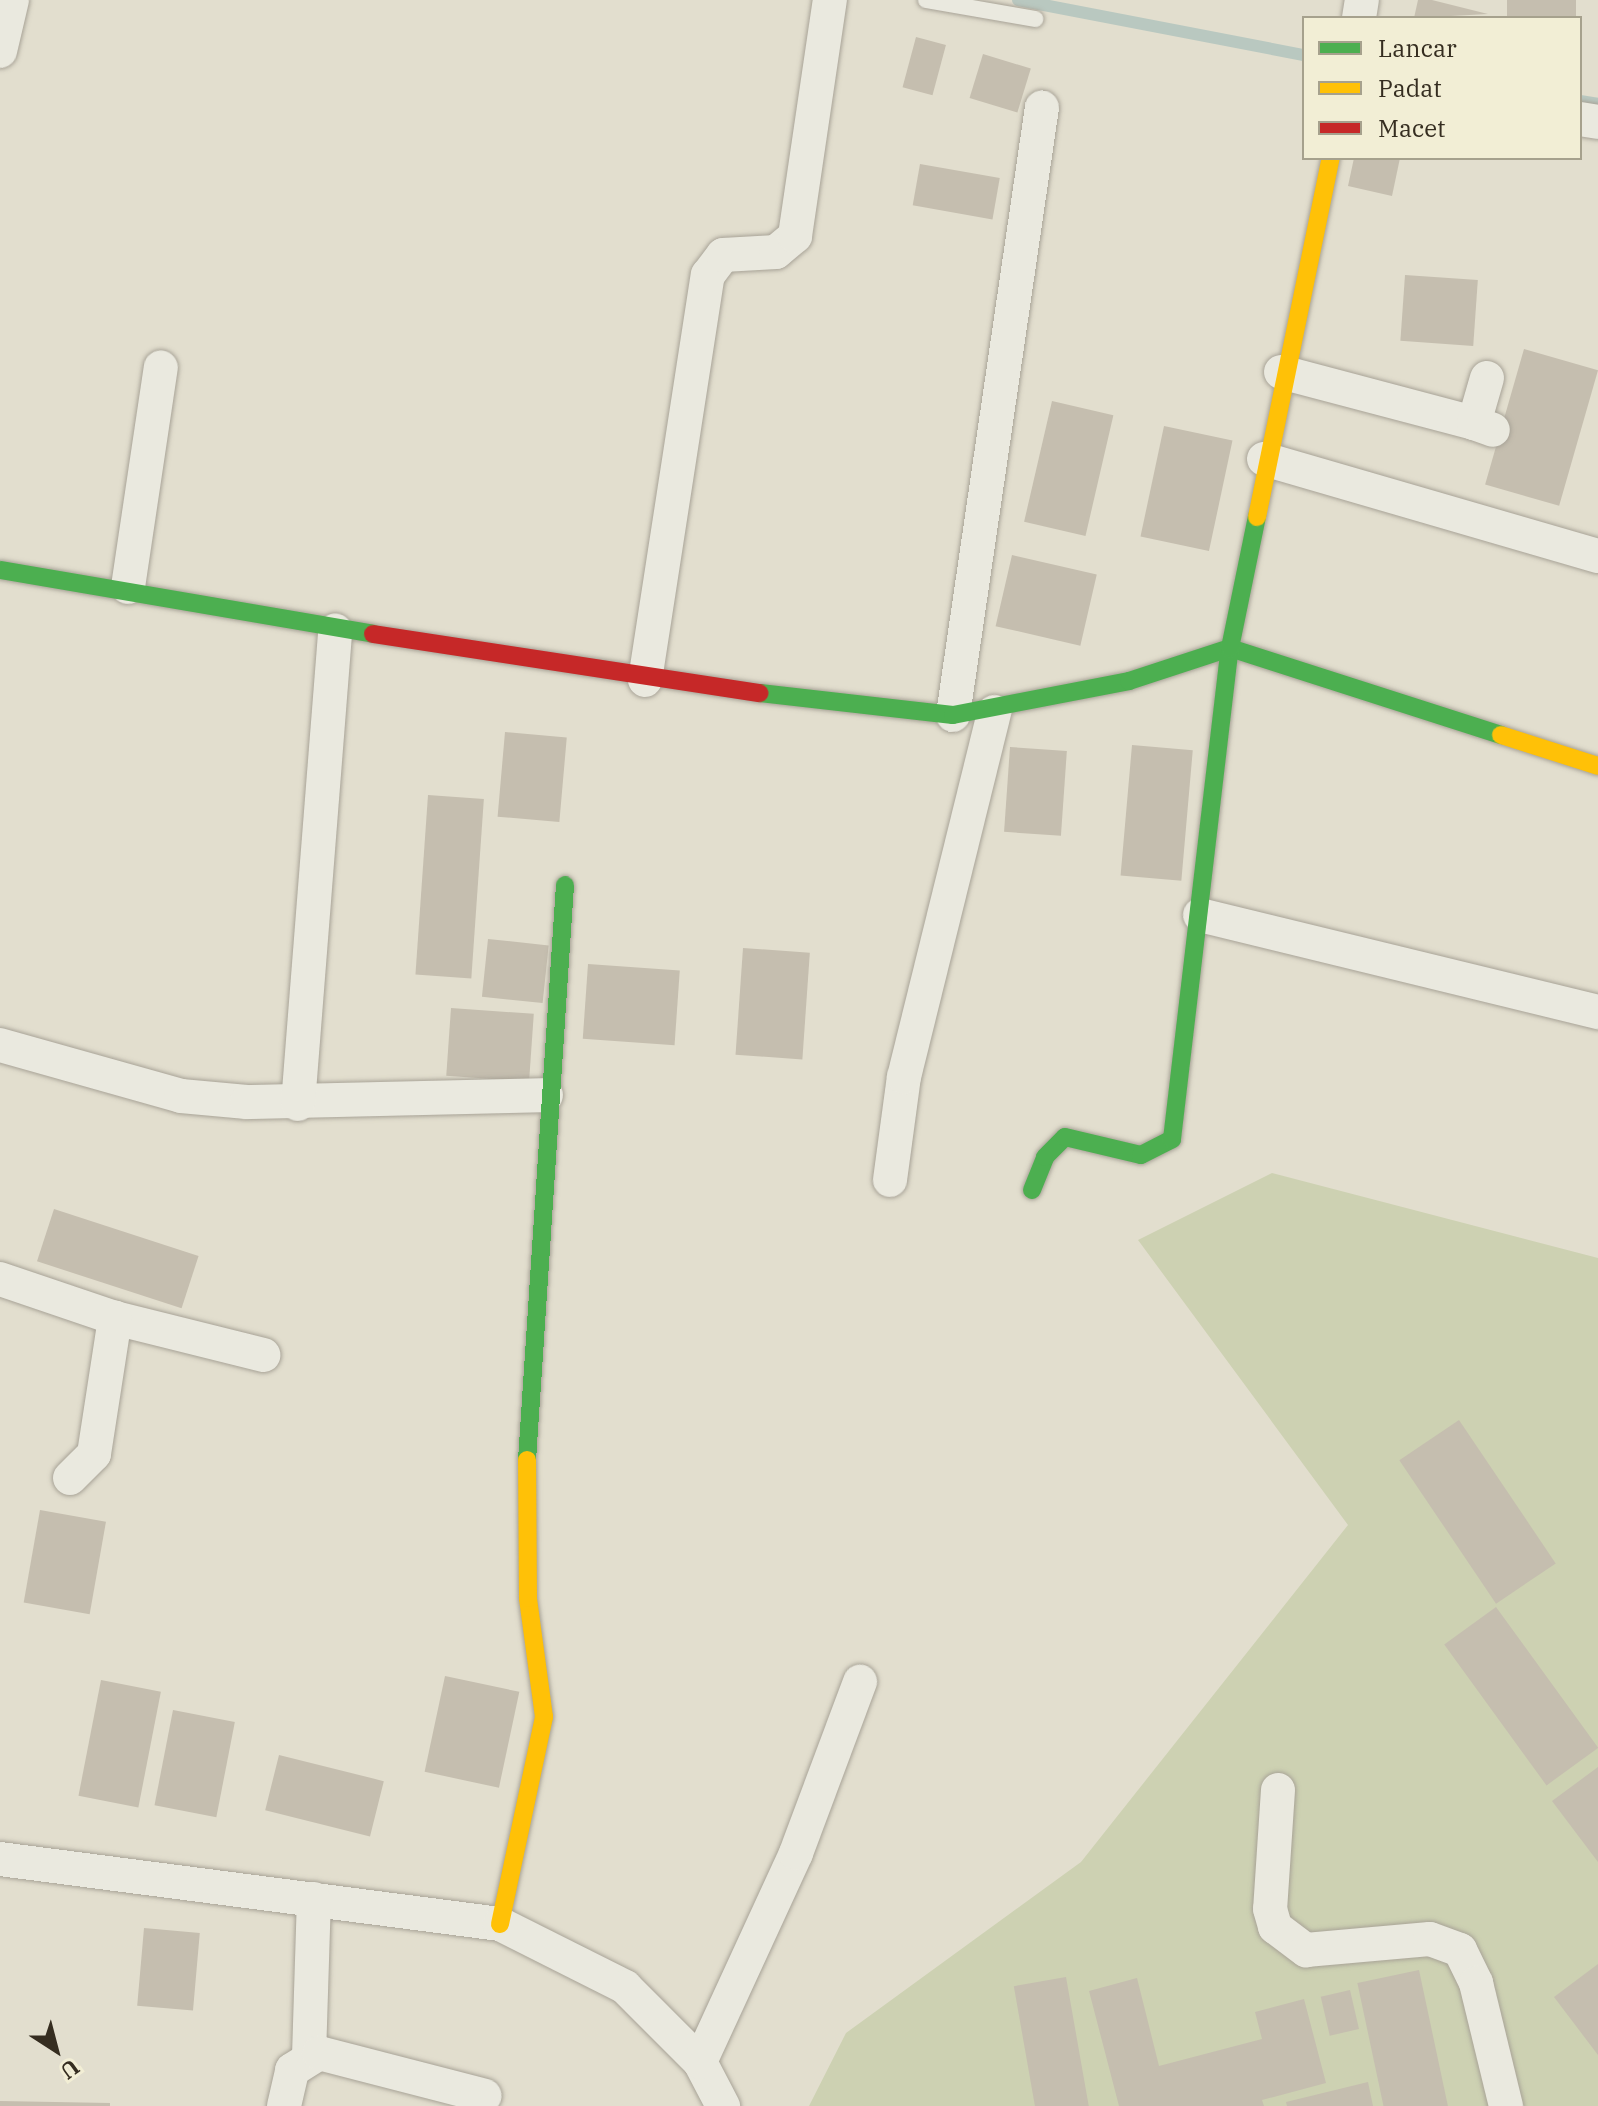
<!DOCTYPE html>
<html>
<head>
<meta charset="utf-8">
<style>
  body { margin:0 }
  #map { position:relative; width:1598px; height:2106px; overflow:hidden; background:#e2dece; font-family:"IBM Plex Serif",serif }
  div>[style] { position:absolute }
  .green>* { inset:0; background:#cdd1b2 }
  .stream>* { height:12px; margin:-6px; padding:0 6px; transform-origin:6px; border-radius:6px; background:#b9c8c0 }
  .building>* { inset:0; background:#c5beaf; transform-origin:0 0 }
  .roads { filter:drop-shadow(0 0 2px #a8a397) drop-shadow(0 0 2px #a8a397) }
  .lane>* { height:16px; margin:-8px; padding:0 8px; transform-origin:8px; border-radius:8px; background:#eae9df }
  .street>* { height:34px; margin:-17px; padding:0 17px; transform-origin:17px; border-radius:17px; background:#eae9df }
  .fast>* { height:18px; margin:-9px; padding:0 9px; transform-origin:9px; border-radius:9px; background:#4caf50 }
  .slow>* { height:18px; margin:-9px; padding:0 9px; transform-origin:9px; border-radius:9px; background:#ffc107 }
  .jam>* { height:18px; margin:-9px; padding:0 9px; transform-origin:9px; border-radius:9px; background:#c62828 }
  span { translate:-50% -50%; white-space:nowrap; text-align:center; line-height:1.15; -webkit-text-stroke:8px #f2eed5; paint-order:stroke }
  .legend { position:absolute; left:1302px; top:16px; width:280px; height:144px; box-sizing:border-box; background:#f2eed5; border:2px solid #a6a18d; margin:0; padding:10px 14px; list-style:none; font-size:24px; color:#352d20 }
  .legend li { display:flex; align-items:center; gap:16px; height:40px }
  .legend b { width:40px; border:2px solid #a6a18d }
  .north { position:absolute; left:16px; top:2010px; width:80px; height:80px; -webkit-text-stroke:6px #f2eed5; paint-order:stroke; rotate:144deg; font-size:22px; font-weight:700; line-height:32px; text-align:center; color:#352d20 }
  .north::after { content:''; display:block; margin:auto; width:28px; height:36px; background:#352d20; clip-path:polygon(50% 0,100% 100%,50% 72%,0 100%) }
</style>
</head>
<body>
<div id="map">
  <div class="green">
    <div style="clip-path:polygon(1272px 1173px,1598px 1258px,1598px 2106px,809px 2106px,846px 2033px,1081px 1862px,1348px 1525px,1138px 1240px)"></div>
  </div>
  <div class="stream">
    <div style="left:1018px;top:0;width:291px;rotate:10.9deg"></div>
    <div style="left:1580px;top:101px;width:18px;rotate:9deg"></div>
  </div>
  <div class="building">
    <div style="clip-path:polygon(1418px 0,1432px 0,1488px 14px,1414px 18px)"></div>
    <div style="left:1507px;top:0;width:69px;height:18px"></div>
    <div style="left:916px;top:37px;width:31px;height:52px;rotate:15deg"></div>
    <div style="left:983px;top:54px;width:50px;height:46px;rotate:17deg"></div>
    <div style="clip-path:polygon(1354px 158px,1400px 158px,1392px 196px,1348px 186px)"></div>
    <div style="left:920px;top:164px;width:81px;height:42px;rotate:10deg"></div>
    <div style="left:1405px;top:275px;width:73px;height:66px;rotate:4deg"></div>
    <div style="left:1524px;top:349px;width:77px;height:141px;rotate:16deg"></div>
    <div style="left:1052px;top:401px;width:63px;height:124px;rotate:13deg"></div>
    <div style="left:1164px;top:426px;width:70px;height:113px;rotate:12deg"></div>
    <div style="left:1012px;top:555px;width:87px;height:73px;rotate:13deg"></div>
    <div style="left:505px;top:732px;width:62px;height:85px;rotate:5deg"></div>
    <div style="left:1132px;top:745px;width:61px;height:131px;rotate:5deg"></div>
    <div style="left:1010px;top:747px;width:57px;height:85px;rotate:4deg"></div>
    <div style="left:428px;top:795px;width:56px;height:180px;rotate:4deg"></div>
    <div style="left:488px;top:939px;width:61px;height:58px;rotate:6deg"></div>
    <div style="left:743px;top:948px;width:67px;height:107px;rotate:4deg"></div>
    <div style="left:588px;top:964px;width:92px;height:75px;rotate:4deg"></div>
    <div style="left:451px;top:1008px;width:83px;height:68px;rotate:4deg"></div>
    <div style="left:54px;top:1209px;width:152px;height:55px;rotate:18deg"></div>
    <div style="left:1459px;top:1420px;width:173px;height:72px;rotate:56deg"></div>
    <div style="left:40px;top:1510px;width:67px;height:94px;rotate:10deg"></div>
    <div style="left:1496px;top:1607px;width:174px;height:64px;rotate:54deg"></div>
    <div style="left:445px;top:1676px;width:76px;height:98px;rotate:12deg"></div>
    <div style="left:101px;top:1680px;width:61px;height:118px;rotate:11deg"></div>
    <div style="left:173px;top:1710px;width:63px;height:97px;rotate:11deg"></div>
    <div style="left:279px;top:1755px;width:108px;height:57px;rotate:14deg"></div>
    <div style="clip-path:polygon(1598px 1767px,1598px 1862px,1552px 1801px)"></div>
    <div style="left:144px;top:1928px;width:56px;height:78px;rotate:5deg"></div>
    <div style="clip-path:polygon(1598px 1964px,1598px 2055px,1554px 1997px)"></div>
    <div style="left:1419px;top:1970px;width:139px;height:63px;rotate:78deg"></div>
    <div style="left:1066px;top:1977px;width:131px;height:53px;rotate:80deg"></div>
    <div style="clip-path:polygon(1137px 1978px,1159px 2066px,1262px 2039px,1255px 2012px,1304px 1999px,1326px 2083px,1262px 2100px,1264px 2106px,1119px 2106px,1089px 1991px)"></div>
    <div style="left:1350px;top:1990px;width:40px;height:30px;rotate:77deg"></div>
    <div style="clip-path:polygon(1368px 2082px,1373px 2106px,1287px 2106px,1286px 2102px)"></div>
    <div style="clip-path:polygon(0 2101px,110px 2103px,110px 2106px,0 2106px)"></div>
  </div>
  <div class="roads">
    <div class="lane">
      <div style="left:926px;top:0;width:111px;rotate:9.9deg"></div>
    </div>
    <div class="street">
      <div style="left:1359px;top:18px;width:18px;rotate:-81deg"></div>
      <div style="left:0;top:51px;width:52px;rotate:-76.8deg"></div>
      <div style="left:1580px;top:119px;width:18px;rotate:9deg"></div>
      <div style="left:1281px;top:372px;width:200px;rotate:14.8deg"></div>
      <div style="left:1487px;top:378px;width:47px;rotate:106.1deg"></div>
      <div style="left:1474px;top:423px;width:20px;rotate:20deg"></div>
      <div style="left:1264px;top:459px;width:348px;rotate:16.2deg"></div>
      <div style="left:128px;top:587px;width:222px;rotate:-81.5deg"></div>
      <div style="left:645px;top:680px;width:410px;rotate:-81.2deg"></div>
      <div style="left:708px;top:275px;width:25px;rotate:-53deg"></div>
      <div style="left:723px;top:255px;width:53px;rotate:-3.2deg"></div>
      <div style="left:776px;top:252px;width:25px;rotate:-40deg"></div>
      <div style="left:795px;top:236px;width:239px;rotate:-81.6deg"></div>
      <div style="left:953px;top:715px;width:614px;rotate:-81.67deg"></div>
      <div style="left:1200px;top:915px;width:410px;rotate:13.7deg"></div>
      <div style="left:0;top:1045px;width:188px;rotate:15.7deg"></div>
      <div style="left:181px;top:1096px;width:66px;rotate:5.2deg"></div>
      <div style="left:247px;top:1102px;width:299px;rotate:-1.3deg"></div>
      <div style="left:298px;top:1104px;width:475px;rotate:-85.5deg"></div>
      <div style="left:890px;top:1180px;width:104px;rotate:-82.3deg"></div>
      <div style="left:904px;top:1077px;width:376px;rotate:-76.1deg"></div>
      <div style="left:0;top:1279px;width:121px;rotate:18.7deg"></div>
      <div style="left:115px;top:1318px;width:153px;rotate:14deg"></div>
      <div style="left:70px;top:1478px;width:34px;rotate:-45deg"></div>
      <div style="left:94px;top:1454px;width:138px;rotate:-81.2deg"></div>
      <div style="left:1278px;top:1790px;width:119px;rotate:93.8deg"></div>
      <div style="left:1270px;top:1909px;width:19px;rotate:74deg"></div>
      <div style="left:1275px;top:1927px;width:39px;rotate:37deg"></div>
      <div style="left:1306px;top:1950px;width:124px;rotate:-5.1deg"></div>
      <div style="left:1430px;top:1939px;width:32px;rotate:20deg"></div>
      <div style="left:1460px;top:1950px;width:37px;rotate:64deg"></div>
      <div style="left:1476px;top:1983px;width:127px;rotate:76.3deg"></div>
      <div style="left:0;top:1859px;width:504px;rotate:7.41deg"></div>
      <div style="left:500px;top:1924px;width:140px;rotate:26.7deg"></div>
      <div style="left:625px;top:1987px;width:106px;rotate:45deg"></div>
      <div style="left:700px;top:2062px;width:50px;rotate:62.4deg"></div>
      <div style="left:309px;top:2056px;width:157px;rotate:-88.2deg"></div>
      <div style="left:700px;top:2062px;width:230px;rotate:-65.3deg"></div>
      <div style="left:796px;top:1853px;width:183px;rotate:-69.5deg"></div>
      <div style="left:284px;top:2106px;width:37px;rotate:-77deg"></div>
      <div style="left:292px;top:2070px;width:32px;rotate:-32deg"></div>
      <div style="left:319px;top:2053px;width:171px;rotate:14.5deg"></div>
    </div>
    <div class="fast">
      <div style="left:0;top:570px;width:378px;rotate:9.7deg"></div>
      <div style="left:760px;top:693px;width:194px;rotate:6.5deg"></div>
      <div style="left:953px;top:715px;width:179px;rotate:-10.9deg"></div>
      <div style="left:1129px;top:681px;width:106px;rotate:-18.1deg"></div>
      <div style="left:1230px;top:648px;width:285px;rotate:17.8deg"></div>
      <div style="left:1032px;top:1190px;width:35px;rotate:-68deg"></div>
      <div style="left:1045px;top:1157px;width:28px;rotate:-45deg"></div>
      <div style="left:1065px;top:1137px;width:78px;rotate:13.3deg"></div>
      <div style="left:1141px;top:1155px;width:35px;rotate:-27deg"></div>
      <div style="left:1172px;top:1139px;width:494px;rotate:-83.3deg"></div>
      <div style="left:1230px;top:648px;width:134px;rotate:-78.4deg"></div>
      <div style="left:527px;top:1460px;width:576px;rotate:-86.22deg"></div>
    </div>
    <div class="slow">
      <div style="left:1257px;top:517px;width:367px;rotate:-78.4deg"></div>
      <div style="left:1501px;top:735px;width:102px;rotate:17.7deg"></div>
      <div style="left:500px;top:1924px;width:212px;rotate:-78deg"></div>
      <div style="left:544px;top:1717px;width:120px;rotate:-97.7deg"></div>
      <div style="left:528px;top:1598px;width:138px;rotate:-90.4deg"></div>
    </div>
    <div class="jam">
      <div style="left:373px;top:634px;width:391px;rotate:8.7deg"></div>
    </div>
  </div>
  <ul class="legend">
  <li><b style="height:10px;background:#4caf50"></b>Lancar</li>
  <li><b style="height:10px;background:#ffc107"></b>Padat</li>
  <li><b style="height:10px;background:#c62828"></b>Macet</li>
  </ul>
  <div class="north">U</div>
</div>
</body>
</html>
